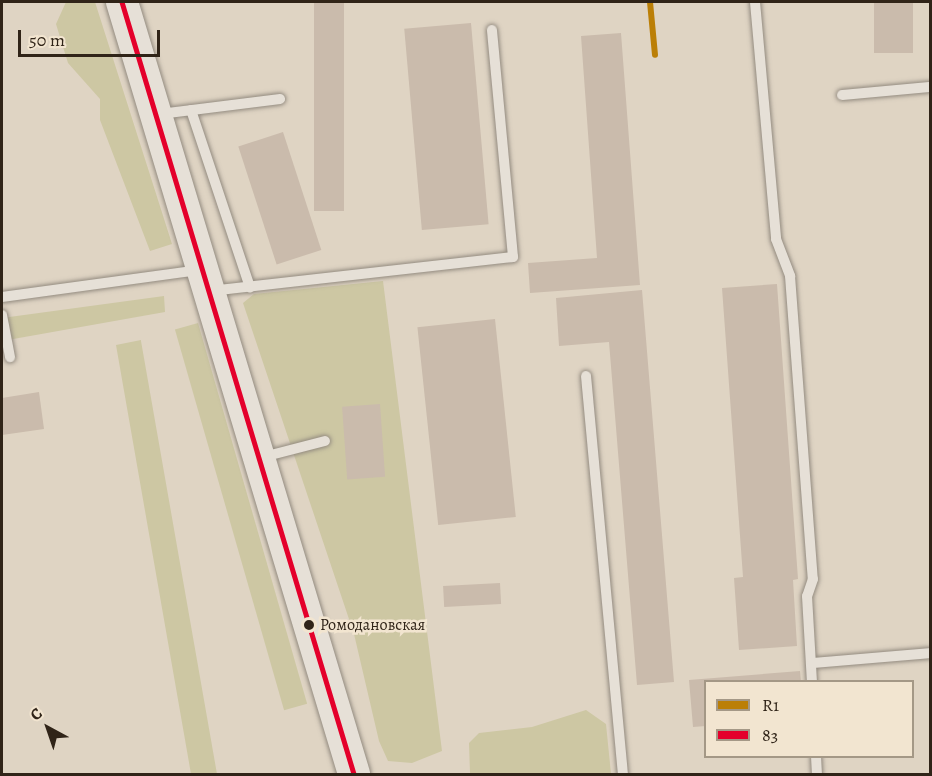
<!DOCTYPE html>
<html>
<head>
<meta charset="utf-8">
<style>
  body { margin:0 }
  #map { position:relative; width:932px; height:776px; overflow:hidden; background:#dfd4c3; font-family:Alegreya,serif }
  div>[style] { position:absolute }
  .green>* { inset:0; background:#cdc7a3; transform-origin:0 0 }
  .building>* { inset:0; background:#cabbac; transform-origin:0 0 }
  .roads { filter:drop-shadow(0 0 2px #938b80) drop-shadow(0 0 2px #938b80) }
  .service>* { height:10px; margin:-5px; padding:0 5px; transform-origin:5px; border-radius:5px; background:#e6e0d7 }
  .secondary>* { height:32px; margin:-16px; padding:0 16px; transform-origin:16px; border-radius:16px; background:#e6e0d7 }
  .bus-1>* { height:4.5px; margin:-2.25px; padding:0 2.25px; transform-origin:2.25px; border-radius:2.25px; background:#e4002b }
  .rail-1>* { height:6px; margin:-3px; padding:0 3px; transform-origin:3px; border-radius:3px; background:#bb7f07 }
  .dots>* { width:16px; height:16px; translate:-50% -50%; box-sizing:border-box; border:3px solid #f2e5d0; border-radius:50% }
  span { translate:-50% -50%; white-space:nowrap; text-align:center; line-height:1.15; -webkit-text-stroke:5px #f2e5d0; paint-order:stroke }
  .bus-label { font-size:16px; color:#302418 }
  .left { translate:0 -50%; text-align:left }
  .frame { position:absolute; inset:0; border:3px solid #302418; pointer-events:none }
  .legend { position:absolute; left:704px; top:680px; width:210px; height:78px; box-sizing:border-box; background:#f2e5d0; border:2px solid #a49886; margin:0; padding:8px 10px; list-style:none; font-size:18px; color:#302418 }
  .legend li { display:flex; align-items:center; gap:12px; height:30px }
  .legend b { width:30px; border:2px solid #a49886 }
  .north { position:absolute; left:18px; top:698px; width:60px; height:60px; -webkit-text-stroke:4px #f2e5d0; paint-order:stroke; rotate:320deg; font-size:16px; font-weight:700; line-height:24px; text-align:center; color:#302418 }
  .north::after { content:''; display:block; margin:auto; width:21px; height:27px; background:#302418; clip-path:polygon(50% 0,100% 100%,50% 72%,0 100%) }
  .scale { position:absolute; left:18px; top:30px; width:142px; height:27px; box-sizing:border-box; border:3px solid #302418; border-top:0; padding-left:8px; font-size:18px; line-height:21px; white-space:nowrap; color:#302418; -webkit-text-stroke:4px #f2e5d0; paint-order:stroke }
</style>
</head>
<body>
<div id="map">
  <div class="green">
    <div style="clip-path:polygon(66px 2px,95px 2px,172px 244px,150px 251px,100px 120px,100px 99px,68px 63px,56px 24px)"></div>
    <div style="clip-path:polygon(383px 281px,442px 751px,412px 763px,388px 761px,379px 741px,354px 634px,243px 303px,254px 294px)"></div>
    <div style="clip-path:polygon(164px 296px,165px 312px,2px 341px,2px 318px)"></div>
    <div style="left:198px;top:323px;width:396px;height:24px;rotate:74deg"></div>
    <div style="clip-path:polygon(141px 340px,141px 341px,217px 774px,191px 774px,116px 345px)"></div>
    <div style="clip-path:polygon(586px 710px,606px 724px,611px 774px,465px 774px,470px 773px,469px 743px,479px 733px,532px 727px)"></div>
  </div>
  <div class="building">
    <div style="left:314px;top:2px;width:30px;height:209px"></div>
    <div style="left:874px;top:2px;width:39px;height:51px"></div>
    <div style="left:471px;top:23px;width:202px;height:67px;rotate:85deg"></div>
    <div style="clip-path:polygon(621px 33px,640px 285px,530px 293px,528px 263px,597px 258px,581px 36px)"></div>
    <div style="left:283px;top:132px;width:124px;height:47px;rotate:72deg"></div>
    <div style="clip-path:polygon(777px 284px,798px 579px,793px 580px,797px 646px,739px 650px,734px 578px,743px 577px,722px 288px)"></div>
    <div style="clip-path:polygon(642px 290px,674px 682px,637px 685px,609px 342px,559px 346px,556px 298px)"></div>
    <div style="left:495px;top:319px;width:199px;height:78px;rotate:84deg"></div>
    <div style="clip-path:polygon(39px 392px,44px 429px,2px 435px,2px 398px)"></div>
    <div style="left:380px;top:404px;width:73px;height:38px;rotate:86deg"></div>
    <div style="left:500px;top:583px;width:21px;height:57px;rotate:87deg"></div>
    <div style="clip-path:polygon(800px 671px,801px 682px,706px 682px,706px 726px,693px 727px,689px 680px)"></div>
  </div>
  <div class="roads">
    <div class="service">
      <div style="left:755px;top:2px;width:238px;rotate:84.9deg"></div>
      <div style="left:776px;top:239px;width:40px;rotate:69deg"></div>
      <div style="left:790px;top:276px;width:304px;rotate:85.7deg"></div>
      <div style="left:813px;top:579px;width:18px;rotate:109deg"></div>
      <div style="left:807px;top:596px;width:86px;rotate:86.7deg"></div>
      <div style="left:842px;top:95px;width:88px;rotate:-5.2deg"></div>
      <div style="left:191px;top:110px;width:187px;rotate:71.6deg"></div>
      <div style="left:160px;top:114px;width:121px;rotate:-7.1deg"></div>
      <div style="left:210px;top:291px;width:305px;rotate:-6.4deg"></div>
      <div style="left:513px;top:257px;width:228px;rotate:-95.3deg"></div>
      <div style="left:2px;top:297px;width:200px;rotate:-7.8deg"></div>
      <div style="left:2px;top:315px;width:43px;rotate:79.2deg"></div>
      <div style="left:586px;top:376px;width:400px;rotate:84.7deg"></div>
      <div style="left:263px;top:457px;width:64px;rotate:-14.5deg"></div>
      <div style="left:812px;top:663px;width:118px;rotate:-4.8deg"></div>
      <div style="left:816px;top:756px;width:18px;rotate:87deg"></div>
    </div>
    <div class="secondary">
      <div style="left:122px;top:2px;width:806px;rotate:73.27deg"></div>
    </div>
  </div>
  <div class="bus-1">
    <div style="left:122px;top:2px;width:806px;rotate:73.27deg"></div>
  </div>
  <div class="rail-1">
    <div style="left:650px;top:2px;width:53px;rotate:84.6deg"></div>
  </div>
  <div class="dots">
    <div style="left:309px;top:625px;background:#302418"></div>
  </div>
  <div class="bus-label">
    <span class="left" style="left:320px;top:625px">Ромодановская</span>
  </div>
  <div class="frame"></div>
  <ul class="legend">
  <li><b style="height:8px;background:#bb7f07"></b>R1</li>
  <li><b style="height:8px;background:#e4002b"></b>83</li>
  </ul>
  <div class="north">С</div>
  <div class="scale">50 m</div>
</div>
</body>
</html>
